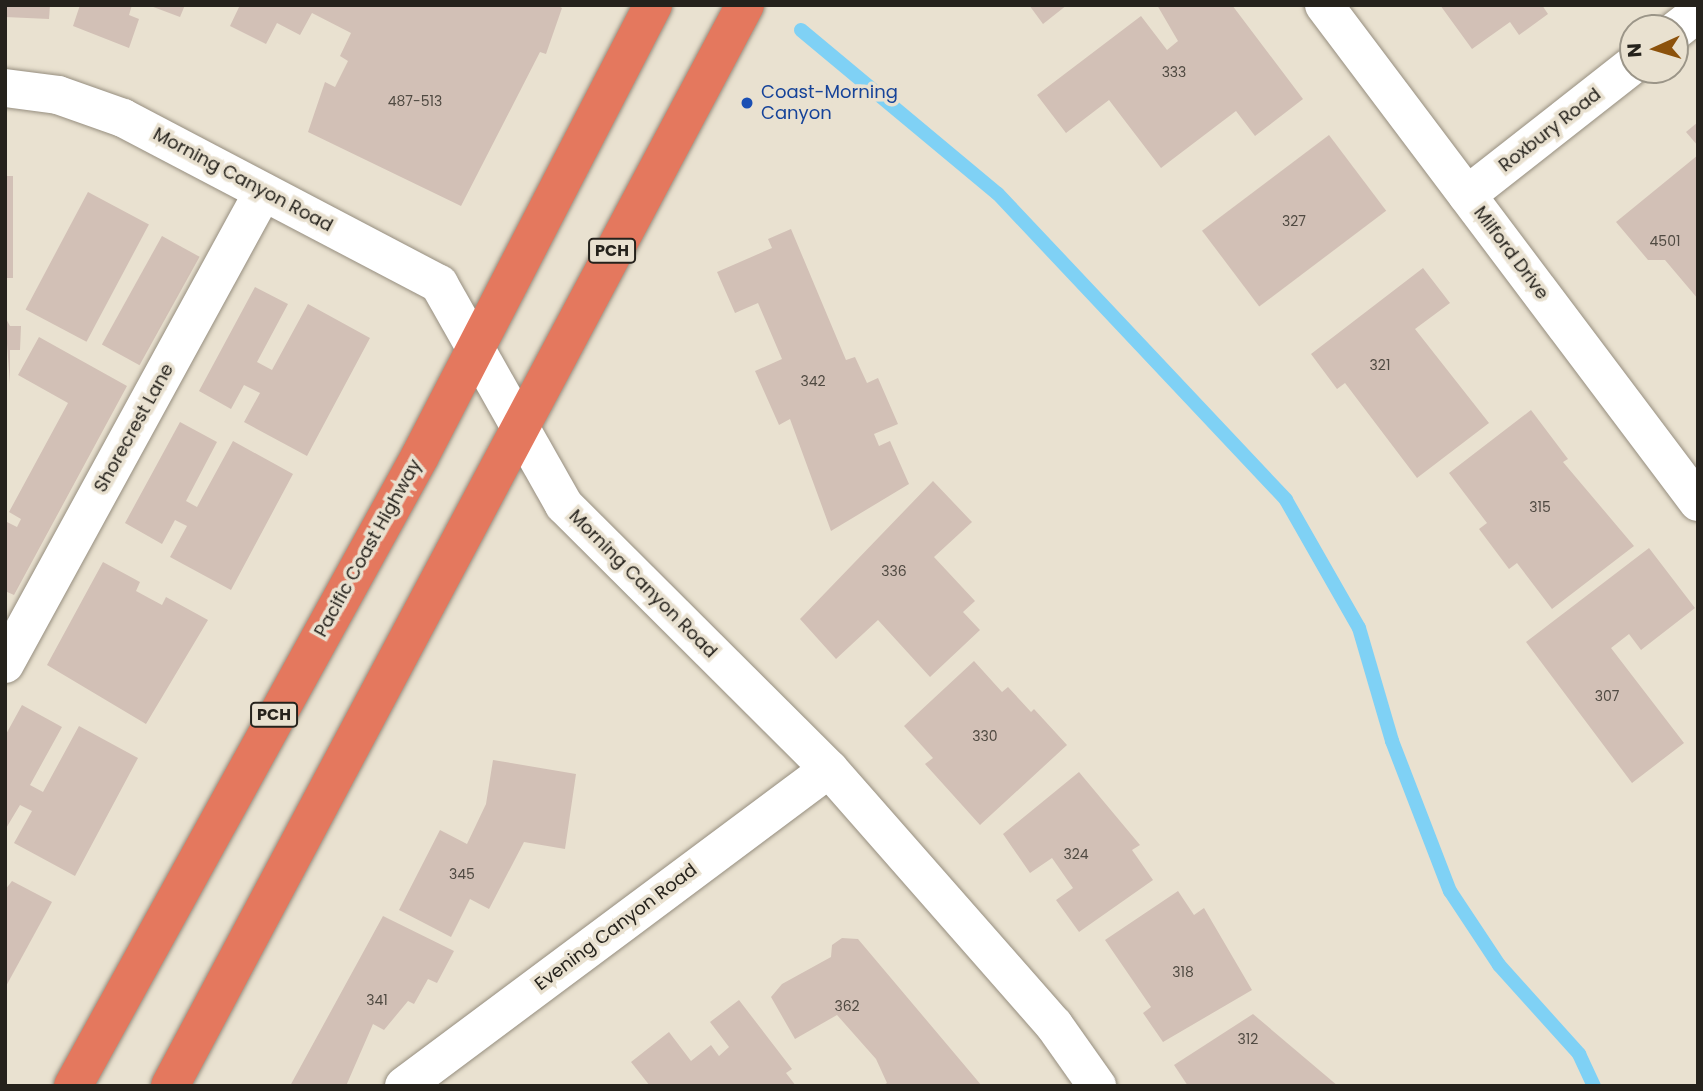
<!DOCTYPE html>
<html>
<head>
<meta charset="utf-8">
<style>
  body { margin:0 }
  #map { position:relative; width:1703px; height:1091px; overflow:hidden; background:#e9e1d0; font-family:Poppins,sans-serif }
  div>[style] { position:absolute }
  .stream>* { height:14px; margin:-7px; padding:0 7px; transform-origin:7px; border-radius:7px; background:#7fd1f5 }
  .building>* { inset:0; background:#d2c0b6; transform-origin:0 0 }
  .roads { filter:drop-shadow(0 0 2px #968e7f) drop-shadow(0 0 2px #968e7f) }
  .minor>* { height:38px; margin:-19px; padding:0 19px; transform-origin:19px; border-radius:19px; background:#fff }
  .trunk>* { height:38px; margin:-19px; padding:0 19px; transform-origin:19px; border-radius:19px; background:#e4785e }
  .dots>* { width:19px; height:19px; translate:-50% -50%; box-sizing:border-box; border:4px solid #e9e1d0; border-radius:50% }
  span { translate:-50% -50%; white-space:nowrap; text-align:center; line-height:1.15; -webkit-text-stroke:7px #e9e1d0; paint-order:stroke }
  .number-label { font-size:14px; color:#504a42 }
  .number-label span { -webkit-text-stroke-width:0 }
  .shield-label span { padding:2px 5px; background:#e9e1d0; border:2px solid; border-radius:5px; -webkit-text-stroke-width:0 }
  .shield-label { font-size:16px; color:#25221c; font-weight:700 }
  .transit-label { font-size:18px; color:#164399 }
  .left { translate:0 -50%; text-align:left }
  .street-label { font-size:18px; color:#25221c }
  .frame { position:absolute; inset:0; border:7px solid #25221c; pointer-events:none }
  .north { position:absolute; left:1619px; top:14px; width:70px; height:70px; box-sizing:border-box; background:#e9e1d0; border:2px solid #9b9588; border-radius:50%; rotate:266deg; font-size:19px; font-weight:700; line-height:28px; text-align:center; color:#25221c }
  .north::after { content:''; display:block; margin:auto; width:24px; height:32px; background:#8c520c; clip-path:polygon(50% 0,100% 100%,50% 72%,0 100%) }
</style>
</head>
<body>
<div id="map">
  <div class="stream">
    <div style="left:801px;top:30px;width:256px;rotate:39.8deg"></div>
    <div style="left:998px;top:194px;width:420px;rotate:46.7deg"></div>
    <div style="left:1286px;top:500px;width:147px;rotate:60.3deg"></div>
    <div style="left:1359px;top:628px;width:118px;rotate:73.7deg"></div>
    <div style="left:1392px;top:741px;width:161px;rotate:68.9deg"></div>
    <div style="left:1450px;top:891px;width:89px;rotate:56.5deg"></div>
    <div style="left:1499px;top:965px;width:120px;rotate:48deg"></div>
    <div style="left:1579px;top:1054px;width:35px;rotate:65deg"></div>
  </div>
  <div class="building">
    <div style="clip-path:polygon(5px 5px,50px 5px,49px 19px,5px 17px)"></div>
    <div style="clip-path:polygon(80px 5px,132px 5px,129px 15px,139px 19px,129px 48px,73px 26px)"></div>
    <div style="clip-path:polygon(148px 5px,185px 5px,180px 17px)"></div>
    <div style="clip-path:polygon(240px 5px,557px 5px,562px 8px,546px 54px,540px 52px,461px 206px,308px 132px,325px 82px,335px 87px,348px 61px,340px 56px,351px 33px,312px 13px,300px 35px,277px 23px,266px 44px,230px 26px)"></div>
    <div style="clip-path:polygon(1029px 5px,1067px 5px,1043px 24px)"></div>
    <div style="clip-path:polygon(1157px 5px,1232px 5px,1303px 99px,1255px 136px,1236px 111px,1161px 168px,1109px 100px,1066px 133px,1037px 95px,1141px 16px,1167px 50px,1178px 41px)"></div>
    <div style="clip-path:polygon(1440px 5px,1542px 5px,1548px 14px,1519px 35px,1510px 22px,1472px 49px)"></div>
    <div style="clip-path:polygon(1698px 122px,1698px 146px,1686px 132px)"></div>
    <div style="left:1329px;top:135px;width:95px;height:159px;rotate:53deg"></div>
    <div style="clip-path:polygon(1698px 155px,1698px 299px,1665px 260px,1648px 260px,1616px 222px)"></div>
    <div style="left:5px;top:176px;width:8px;height:102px"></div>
    <div style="left:88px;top:192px;width:69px;height:133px;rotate:28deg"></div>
    <div style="clip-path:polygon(791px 229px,846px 360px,855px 357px,867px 383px,878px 378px,898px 424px,874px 434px,879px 446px,890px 441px,909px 484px,831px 531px,790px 419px,779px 425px,755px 371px,782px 359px,758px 303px,735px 313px,717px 272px,772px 248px,768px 239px)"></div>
    <div style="left:162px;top:236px;width:43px;height:124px;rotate:29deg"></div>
    <div style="clip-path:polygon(1423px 268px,1450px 303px,1415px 329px,1489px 423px,1417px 478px,1345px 383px,1337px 389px,1311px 354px)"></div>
    <div style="clip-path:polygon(255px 287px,288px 304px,257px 362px,272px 370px,308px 304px,370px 338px,307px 456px,244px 422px,260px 393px,244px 385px,231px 409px,199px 391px)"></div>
    <div style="clip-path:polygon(5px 317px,10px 326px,21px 326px,20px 350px,10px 350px,10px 384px)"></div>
    <div style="clip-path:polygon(39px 337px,127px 386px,14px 595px,5px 591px,5px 521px,17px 527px,21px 519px,9px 512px,68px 403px,18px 375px)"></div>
    <div style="clip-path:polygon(1531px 410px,1568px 459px,1563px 462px,1634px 546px,1552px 609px,1517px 563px,1509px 569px,1479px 529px,1487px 523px,1449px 473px)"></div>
    <div style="clip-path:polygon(180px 422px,217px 442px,186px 501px,197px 507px,233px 441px,293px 474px,231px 590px,170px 557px,187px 526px,175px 520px,162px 544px,125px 523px)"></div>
    <div style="clip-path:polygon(933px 481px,972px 522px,934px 557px,975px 601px,963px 612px,980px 630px,930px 677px,878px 620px,836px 659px,800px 619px)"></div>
    <div style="clip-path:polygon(1649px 548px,1695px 608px,1641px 650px,1629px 634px,1611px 648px,1684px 743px,1632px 783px,1526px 642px)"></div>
    <div style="clip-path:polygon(103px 562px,140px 582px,136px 591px,162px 605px,166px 597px,208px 620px,146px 724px,47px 665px)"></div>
    <div style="clip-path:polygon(974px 661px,1002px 692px,1008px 687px,1031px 712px,1034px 709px,1067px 745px,980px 825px,925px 764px,933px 758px,904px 726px)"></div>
    <div style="clip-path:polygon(22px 705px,62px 727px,30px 785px,43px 792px,79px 726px,138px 758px,75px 876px,14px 843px,32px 811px,20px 805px,5px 830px,5px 736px)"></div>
    <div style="clip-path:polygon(493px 760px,576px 774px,565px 849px,524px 842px,489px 909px,470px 899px,451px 937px,399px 910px,440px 830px,467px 844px,486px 804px)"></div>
    <div style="clip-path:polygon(1079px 772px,1140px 845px,1132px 850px,1153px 880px,1079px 932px,1056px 900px,1073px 888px,1052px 858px,1030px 873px,1003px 834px)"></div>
    <div style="clip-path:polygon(12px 881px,52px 902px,5px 988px,5px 890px)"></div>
    <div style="clip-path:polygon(1178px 891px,1194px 915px,1204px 908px,1252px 990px,1163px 1042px,1143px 1013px,1151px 1007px,1105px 940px)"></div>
    <div style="clip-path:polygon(383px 916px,454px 951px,437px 983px,428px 979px,414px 1004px,408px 1001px,384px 1030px,373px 1024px,346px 1086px,290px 1086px)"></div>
    <div style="clip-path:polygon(842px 938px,858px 939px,982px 1086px,882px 1086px,887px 1083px,876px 1059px,837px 1015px,795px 1039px,771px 997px,782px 984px,831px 957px,832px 945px)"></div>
    <div style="clip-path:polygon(739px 1000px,792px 1069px,786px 1073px,796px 1086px,650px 1086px,631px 1062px,669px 1032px,691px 1061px,711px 1045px,719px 1056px,729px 1047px,710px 1022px)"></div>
    <div style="clip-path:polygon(1253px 1014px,1338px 1086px,1188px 1086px,1174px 1065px)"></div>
  </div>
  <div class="roads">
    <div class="minor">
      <div style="left:1324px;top:5px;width:622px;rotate:53.04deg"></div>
      <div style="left:1675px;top:31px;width:29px;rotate:-38deg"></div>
      <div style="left:5px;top:88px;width:53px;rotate:7.5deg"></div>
      <div style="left:58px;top:95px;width:69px;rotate:19.5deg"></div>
      <div style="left:123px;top:118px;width:357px;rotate:27.7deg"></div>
      <div style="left:439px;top:284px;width:254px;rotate:60.5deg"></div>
      <div style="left:564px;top:505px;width:374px;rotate:44.9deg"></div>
      <div style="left:829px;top:769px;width:341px;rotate:48.7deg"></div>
      <div style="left:1054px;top:1025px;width:75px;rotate:54.8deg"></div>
      <div style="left:1467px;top:195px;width:211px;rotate:-38.1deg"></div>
      <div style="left:5px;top:664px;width:538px;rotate:-61.34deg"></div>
      <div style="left:404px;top:1086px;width:530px;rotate:-36.72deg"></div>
    </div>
    <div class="trunk">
      <div style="left:73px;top:1086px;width:719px;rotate:-61.15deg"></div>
      <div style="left:420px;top:456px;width:508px;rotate:-62.68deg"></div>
      <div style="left:170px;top:1086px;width:1224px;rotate:-61.99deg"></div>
    </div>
  </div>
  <div class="dots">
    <div style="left:747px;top:103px;background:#1a4fb4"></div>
  </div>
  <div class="number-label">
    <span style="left:1174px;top:72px">333</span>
    <span style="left:415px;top:101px">487-513</span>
    <span style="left:1294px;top:221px">327</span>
    <span style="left:1665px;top:241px">4501</span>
    <span style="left:1380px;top:365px">321</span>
    <span style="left:813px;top:381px">342</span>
    <span style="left:1540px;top:507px">315</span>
    <span style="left:894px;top:571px">336</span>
    <span style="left:1607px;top:696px">307</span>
    <span style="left:985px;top:736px">330</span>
    <span style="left:1076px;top:854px">324</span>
    <span style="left:462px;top:874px">345</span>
    <span style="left:1183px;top:972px">318</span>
    <span style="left:377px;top:1000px">341</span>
    <span style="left:847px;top:1006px">362</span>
    <span style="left:1248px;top:1039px">312</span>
  </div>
  <div class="shield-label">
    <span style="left:612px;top:251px">PCH</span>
    <span style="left:274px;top:715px">PCH</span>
  </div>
  <div class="transit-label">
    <span class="left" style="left:761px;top:103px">Coast-Morning<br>Canyon</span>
  </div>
  <div class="street-label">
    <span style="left:1550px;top:130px;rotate:-38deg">Roxbury Road</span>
    <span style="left:243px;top:180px;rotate:28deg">Morning Canyon Road</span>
    <span style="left:1511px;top:253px;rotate:53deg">Milford Drive</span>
    <span style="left:134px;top:428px;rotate:-61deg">Shorecrest Lane</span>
    <span style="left:368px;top:548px;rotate:-61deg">Pacific Coast Highway</span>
    <span style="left:643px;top:584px;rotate:45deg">Morning Canyon Road</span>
    <span style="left:616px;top:927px;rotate:-37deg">Evening Canyon Road</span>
  </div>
  <div class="frame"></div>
  <div class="north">N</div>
</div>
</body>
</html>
